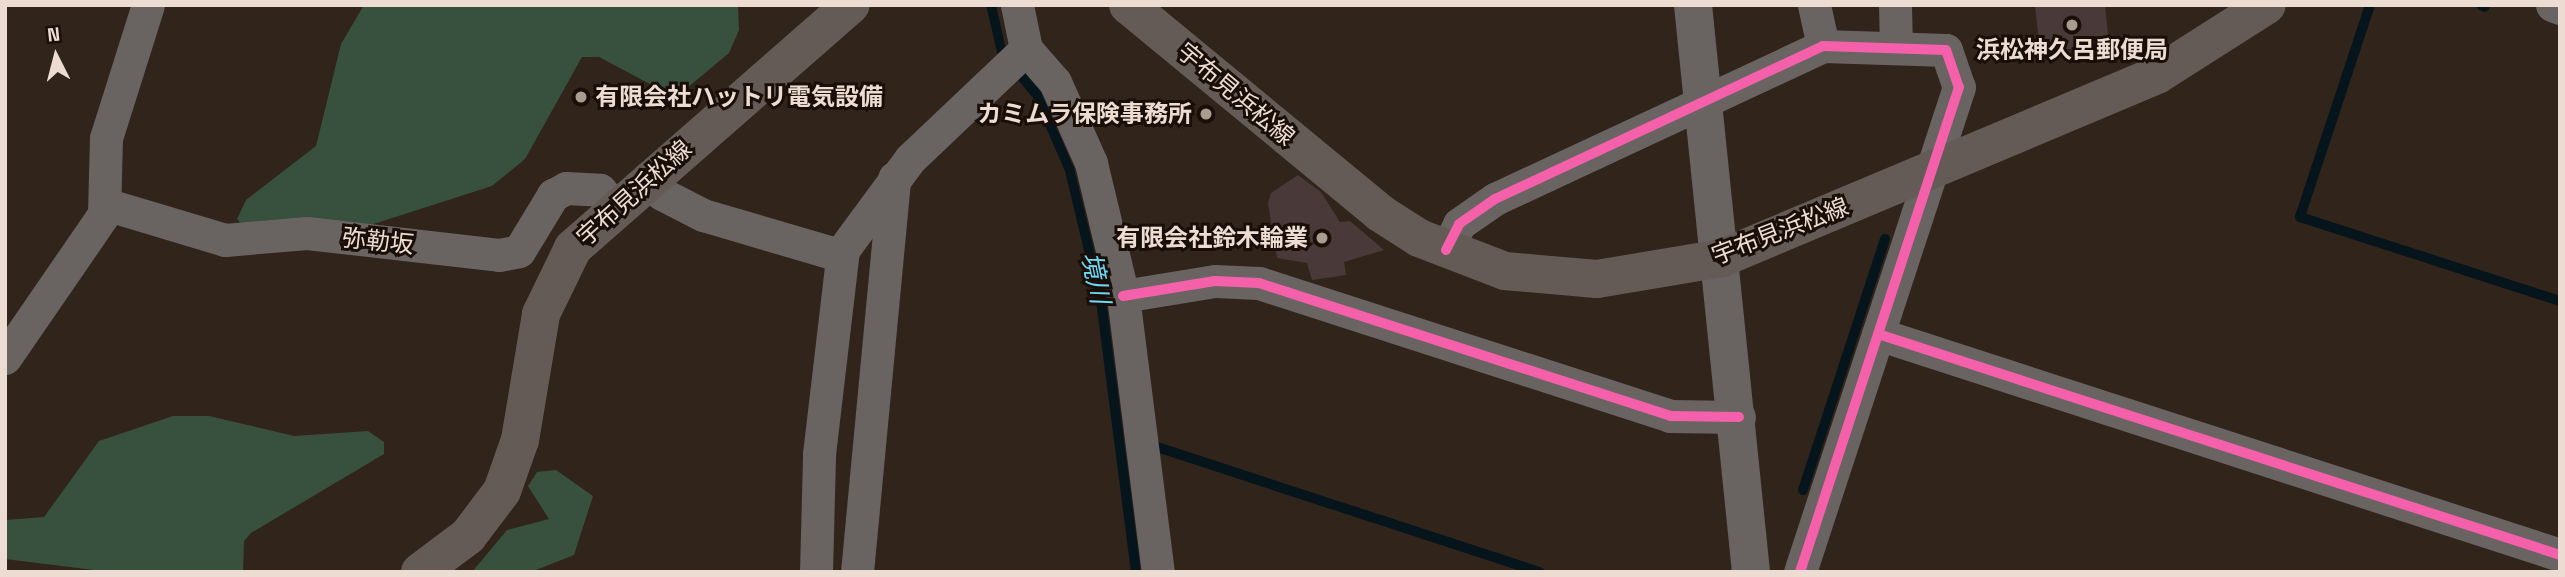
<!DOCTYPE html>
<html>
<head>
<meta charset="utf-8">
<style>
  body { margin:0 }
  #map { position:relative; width:2565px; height:577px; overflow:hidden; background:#31241b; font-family:"Space Grotesk","Noto Sans JP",sans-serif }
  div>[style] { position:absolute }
  .green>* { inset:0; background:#38503e }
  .water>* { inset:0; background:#05151b }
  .stream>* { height:10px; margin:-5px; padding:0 5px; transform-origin:5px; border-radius:5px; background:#05151b }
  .building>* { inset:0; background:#4a3939 }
  .minor>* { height:33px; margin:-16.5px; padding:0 16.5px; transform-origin:16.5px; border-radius:16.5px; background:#696362 }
  .tertiary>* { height:38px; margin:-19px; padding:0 19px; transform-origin:19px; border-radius:19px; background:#696362 }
  .secondary>* { height:38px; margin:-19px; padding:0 19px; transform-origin:19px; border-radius:19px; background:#645b57 }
  .cycleway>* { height:10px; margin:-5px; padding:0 5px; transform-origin:5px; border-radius:5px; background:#f560ab }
  .dots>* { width:19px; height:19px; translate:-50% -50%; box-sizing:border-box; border:4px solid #1a0f08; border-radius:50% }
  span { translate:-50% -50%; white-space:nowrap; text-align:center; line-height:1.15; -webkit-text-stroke:6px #1a0f08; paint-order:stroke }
  .poi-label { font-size:24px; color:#ecdcd2; font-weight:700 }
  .left { translate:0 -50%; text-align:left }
  .right { translate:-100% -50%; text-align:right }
  .street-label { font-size:24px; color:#ecdcd2 }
  .water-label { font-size:26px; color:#6dd8f8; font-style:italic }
  .frame { position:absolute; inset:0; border:7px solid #ecdcd2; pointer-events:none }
  .north { position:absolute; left:21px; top:21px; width:70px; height:70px; -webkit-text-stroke:5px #1a0f08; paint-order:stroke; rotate:354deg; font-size:19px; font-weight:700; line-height:28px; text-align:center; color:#ecdcd2 }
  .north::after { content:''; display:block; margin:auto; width:24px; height:32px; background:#ecdcd2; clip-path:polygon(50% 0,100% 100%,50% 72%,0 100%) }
</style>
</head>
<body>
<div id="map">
  <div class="green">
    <div style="clip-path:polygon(364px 5px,738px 5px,739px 30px,729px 53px,681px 93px,663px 91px,599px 57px,582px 57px,525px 159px,492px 186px,361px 228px,243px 226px,237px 219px,246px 200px,316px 146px,341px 44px)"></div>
    <div style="clip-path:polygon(173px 416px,209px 416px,294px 436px,368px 431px,384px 442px,384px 454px,251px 533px,244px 541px,243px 572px,110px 572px,5px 559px,5px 520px,44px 517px,99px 441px)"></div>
    <div style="clip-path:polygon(556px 470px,593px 496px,574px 555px,531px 572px,472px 572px,507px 530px,549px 519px,528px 486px,537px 472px)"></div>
  </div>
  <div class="water">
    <div style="clip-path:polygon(986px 5px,996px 5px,1006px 50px,1041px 92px,1074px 168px,1106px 299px,1141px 572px,1131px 572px,1096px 301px,1065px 171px,1033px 98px,998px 56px)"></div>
  </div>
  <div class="stream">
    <div style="left:2370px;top:5px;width:223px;rotate:108.3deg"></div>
    <div style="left:2300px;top:217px;width:273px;rotate:17.9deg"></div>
    <div style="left:2481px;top:5px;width:4px;rotate:27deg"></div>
    <div style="left:1154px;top:446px;width:406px;rotate:18.1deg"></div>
    <div style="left:1803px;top:490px;width:264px;rotate:-71.9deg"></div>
  </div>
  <div class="building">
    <div style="clip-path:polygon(2035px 5px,2105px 5px,2109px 45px,2040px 52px)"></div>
    <div style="clip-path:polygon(1298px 175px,1321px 192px,1340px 222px,1350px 221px,1384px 250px,1344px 262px,1346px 275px,1312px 280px,1307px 263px,1277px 258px,1268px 203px,1271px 193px)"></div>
  </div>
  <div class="minor">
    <div style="left:1017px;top:5px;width:45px;rotate:78.4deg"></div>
    <div style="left:1026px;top:49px;width:44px;rotate:48.7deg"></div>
    <div style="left:1055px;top:82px;width:89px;rotate:66deg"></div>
    <div style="left:1091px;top:163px;width:137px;rotate:76.5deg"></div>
    <div style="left:1123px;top:296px;width:278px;rotate:82.8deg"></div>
    <div style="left:1814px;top:5px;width:42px;rotate:77.6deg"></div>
    <div style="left:1895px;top:5px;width:43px;rotate:88.7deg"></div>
    <div style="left:2552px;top:5px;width:9px;rotate:21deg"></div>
    <div style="left:648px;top:178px;width:21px;rotate:49deg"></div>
    <div style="left:662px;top:194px;width:46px;rotate:27.1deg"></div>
    <div style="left:703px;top:215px;width:145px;rotate:16.4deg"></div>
    <div style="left:105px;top:204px;width:125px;rotate:16.7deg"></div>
    <div style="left:225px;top:240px;width:82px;rotate:-4.9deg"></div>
    <div style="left:307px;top:233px;width:193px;rotate:6.5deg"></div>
    <div style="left:499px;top:255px;width:20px;rotate:-11deg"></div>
    <div style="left:519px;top:251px;width:66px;rotate:-58.7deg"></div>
    <div style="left:553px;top:195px;width:15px;rotate:-28deg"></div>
    <div style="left:566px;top:188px;width:34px;rotate:3deg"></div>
    <div style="left:600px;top:190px;width:21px;rotate:49deg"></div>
    <div style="left:1446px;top:250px;width:29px;rotate:-63deg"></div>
    <div style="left:1459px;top:224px;width:44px;rotate:-34.8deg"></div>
    <div style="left:1495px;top:199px;width:362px;rotate:-25deg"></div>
    <div style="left:1823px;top:46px;width:123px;rotate:1.9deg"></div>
    <div style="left:1946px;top:50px;width:39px;rotate:71deg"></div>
    <div style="left:1959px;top:87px;width:510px;rotate:108.15deg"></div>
    <div style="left:1123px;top:296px;width:93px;rotate:-9.3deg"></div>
    <div style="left:1215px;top:281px;width:44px;rotate:2.6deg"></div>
    <div style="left:1259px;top:283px;width:432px;rotate:17.9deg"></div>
    <div style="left:1670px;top:416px;width:69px;rotate:0.8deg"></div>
    <div style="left:1878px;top:334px;width:717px;rotate:17.95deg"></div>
    <div style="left:5px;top:358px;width:175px;rotate:-55.5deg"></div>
    <div style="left:104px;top:214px;width:76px;rotate:-88.5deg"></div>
    <div style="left:106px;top:138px;width:139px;rotate:-72.5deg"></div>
    <div style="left:816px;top:572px;width:118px;rotate:-88.5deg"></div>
    <div style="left:819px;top:454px;width:205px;rotate:-83.3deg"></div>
    <div style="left:843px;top:250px;width:113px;rotate:-53.6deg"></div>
    <div style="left:910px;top:159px;width:160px;rotate:-43.5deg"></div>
    <div style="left:857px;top:572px;width:396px;rotate:-84.6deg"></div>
  </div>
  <div class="tertiary">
    <div style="left:1693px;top:5px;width:570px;rotate:84.16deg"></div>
  </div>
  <div class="secondary">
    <div style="left:1128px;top:5px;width:327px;rotate:39.5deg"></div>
    <div style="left:1380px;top:213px;width:46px;rotate:32.7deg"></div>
    <div style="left:1419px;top:238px;width:92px;rotate:21deg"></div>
    <div style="left:1505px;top:271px;width:92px;rotate:5deg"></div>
    <div style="left:1597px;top:279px;width:127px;rotate:-9.5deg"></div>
    <div style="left:1722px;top:258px;width:472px;rotate:-22.8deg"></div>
    <div style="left:2157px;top:75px;width:130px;rotate:-32.5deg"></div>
    <div style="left:420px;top:572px;width:60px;rotate:-36.9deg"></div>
    <div style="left:468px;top:536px;width:56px;rotate:-52.9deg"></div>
    <div style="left:502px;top:491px;width:54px;rotate:-70.6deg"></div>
    <div style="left:520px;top:440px;width:128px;rotate:-80.5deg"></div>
    <div style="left:541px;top:314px;width:73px;rotate:-64.1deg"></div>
    <div style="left:573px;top:248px;width:369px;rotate:-41.2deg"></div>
  </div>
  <div class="cycleway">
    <div style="left:1446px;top:250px;width:29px;rotate:-63deg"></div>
    <div style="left:1459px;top:224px;width:44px;rotate:-34.8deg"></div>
    <div style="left:1495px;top:199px;width:362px;rotate:-25deg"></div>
    <div style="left:1823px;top:46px;width:123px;rotate:1.9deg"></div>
    <div style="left:1946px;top:50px;width:39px;rotate:71deg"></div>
    <div style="left:1959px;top:87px;width:510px;rotate:108.15deg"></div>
    <div style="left:1123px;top:296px;width:93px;rotate:-9.3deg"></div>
    <div style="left:1215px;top:281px;width:44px;rotate:2.6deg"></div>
    <div style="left:1259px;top:283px;width:432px;rotate:17.9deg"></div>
    <div style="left:1670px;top:416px;width:69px;rotate:0.8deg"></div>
    <div style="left:1878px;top:334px;width:717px;rotate:17.95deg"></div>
  </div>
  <div class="dots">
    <div style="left:2072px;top:25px;background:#ab9c92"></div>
    <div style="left:581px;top:97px;background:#ab9c92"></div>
    <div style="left:1206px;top:114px;background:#ab9c92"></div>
    <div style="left:1322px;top:238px;background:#ab9c92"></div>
  </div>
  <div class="poi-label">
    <span style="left:2072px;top:50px">浜松神久呂郵便局</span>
    <span class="left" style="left:595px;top:97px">有限会社ハットリ電気設備</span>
    <span class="right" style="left:1192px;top:114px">カミムラ保険事務所</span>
    <span class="right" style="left:1308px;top:238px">有限会社鈴木輪業</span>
  </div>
  <div class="street-label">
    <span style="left:1236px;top:94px;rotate:40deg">宇布見浜松線</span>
    <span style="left:634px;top:193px;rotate:-42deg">宇布見浜松線</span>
    <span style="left:1780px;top:231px;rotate:-21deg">宇布見浜松線</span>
    <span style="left:378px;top:241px;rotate:6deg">弥勒坂</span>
  </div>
  <div class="water-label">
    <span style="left:1095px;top:278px;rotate:78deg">境川</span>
  </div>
  <div class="frame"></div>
  <div class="north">N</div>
</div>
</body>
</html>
